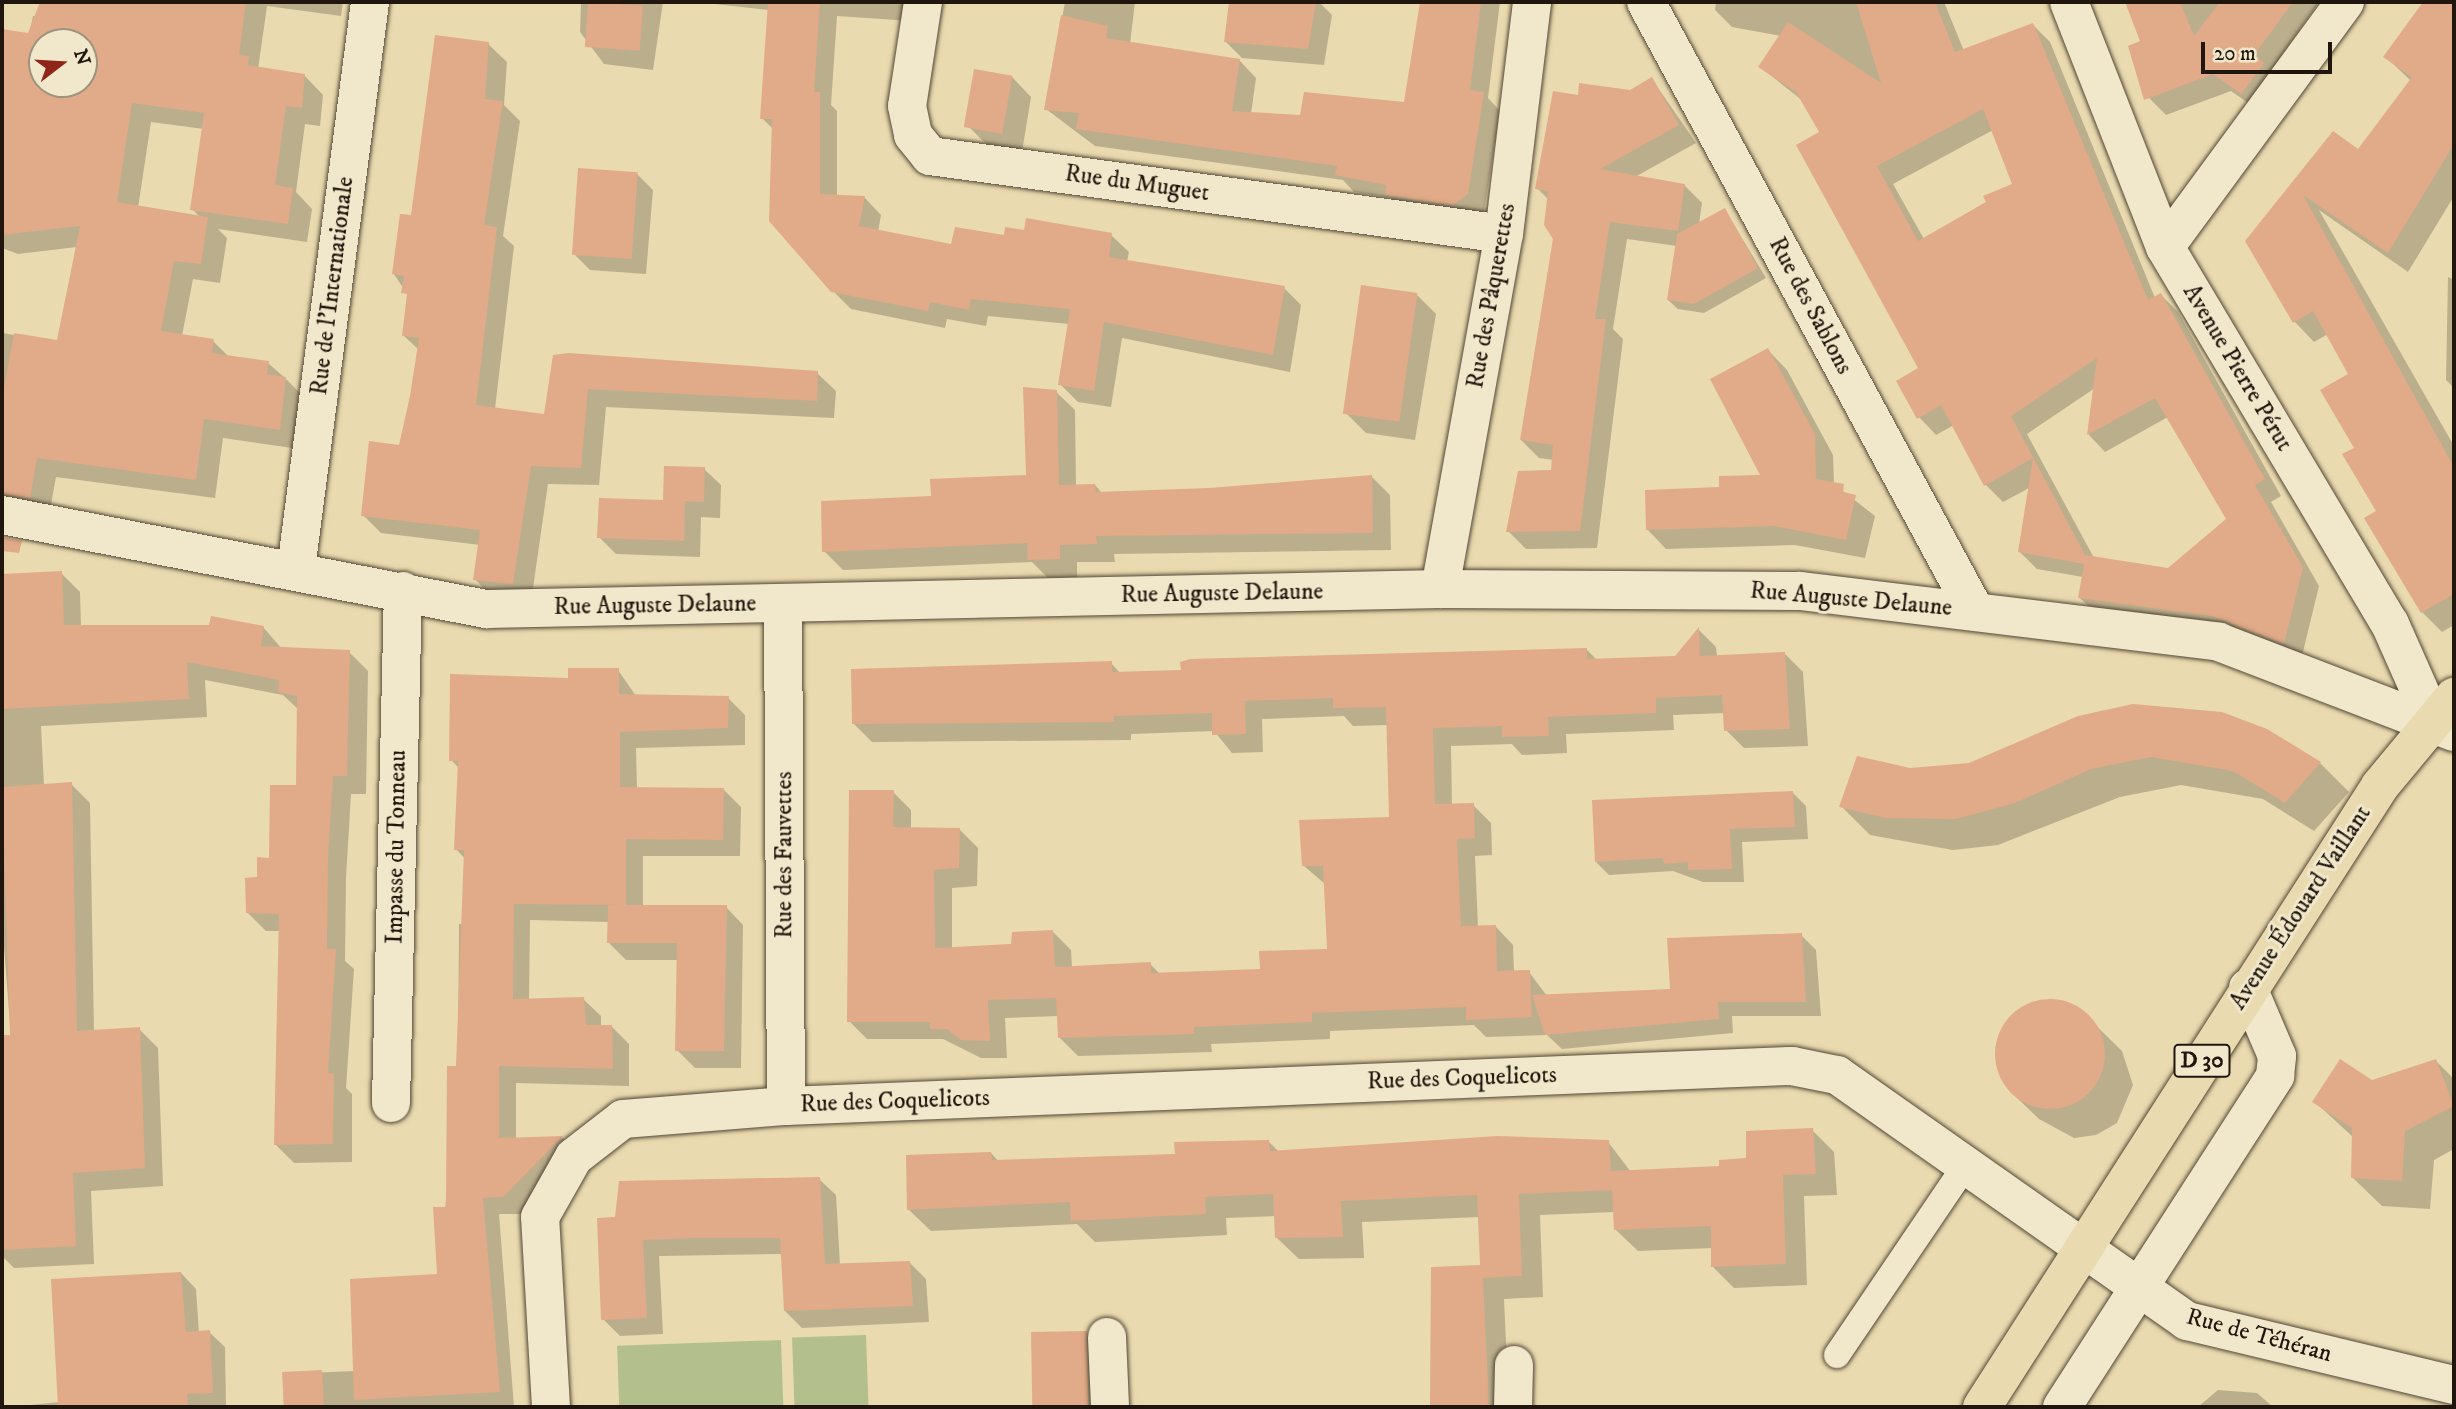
<!DOCTYPE html>
<html>
<head>
<meta charset="utf-8">
<style>
  body { margin:0 }
  #map { position:relative; width:2456px; height:1409px; overflow:hidden; background:#eadaaf; font-family:"IM FELL DW Pica",serif }
  div>[style] { position:absolute }
  .green>* { inset:0; background:#b3c08d; transform-origin:0 0 }
  .shadow>* { inset:0; background:#0003 }
  .building>* { inset:0; background:#e1aa88; transform-origin:0 0 }
  .round { border-radius:50% }
  .roads { filter:drop-shadow(0 0 2px #524736) drop-shadow(0 0 2px #524736) }
  .lane>* { height:26px; margin:-13px; padding:0 13px; transform-origin:13px; border-radius:13px; background:#f1e7cb }
  .street>* { height:38px; margin:-19px; padding:0 19px; transform-origin:19px; border-radius:19px; background:#f1e7cb }
  .primary>* { height:38px; margin:-19px; padding:0 19px; transform-origin:19px; border-radius:19px; background:#eadaaf }
  span { translate:-50% -50%; white-space:nowrap; text-align:center; line-height:1.15; -webkit-text-stroke:6px #f1e7cb; paint-order:stroke }
  .shield-label span { padding:2px 5px; background:#f1e7cb; border:2px solid; border-radius:5px; -webkit-text-stroke-width:0 }
  .shield-label { font-size:23px; color:#20160d; font-weight:700 }
  .street-label { font-size:24px; color:#20160d }
  .frame { position:absolute; inset:0; border:4px solid #20160d; pointer-events:none }
  .north { position:absolute; left:28px; top:28px; width:70px; height:70px; box-sizing:border-box; background:#f1e7cb; border:2px solid #9d937f; border-radius:50%; rotate:73deg; font-size:19px; font-weight:700; line-height:28px; text-align:center; color:#20160d }
  .north::after { content:''; display:block; margin:auto; width:24px; height:32px; background:#8f2418; clip-path:polygon(50% 0,100% 100%,50% 72%,0 100%) }
  .scale { position:absolute; left:2201px; top:42px; width:131px; height:32px; box-sizing:border-box; border:4px solid #20160d; border-top:0; padding-left:9px; font-size:21px; line-height:24px; white-space:nowrap; color:#20160d; -webkit-text-stroke:5px #f1e7cb; paint-order:stroke }
</style>
</head>
<body>
<div id="map">
  <div class="green">
    <div style="left:866px;top:1335px;width:71px;height:74px;rotate:88deg"></div>
    <div style="left:781px;top:1340px;width:67px;height:164px;rotate:88deg"></div>
  </div>
  <div class="shadow">
    <div style="clip-path:polygon(evenodd,123px 2px,343px 2px,341px 16px,267px 6px,258px 69px,304px 75px,323px 95px,320px 126px,305px 124px,296px 192px,312px 209px,307px 242px,218px 229px,227px 238px,220px 283px,193px 279px,182px 336px,213px 341px,229px 357px,268px 363px,285px 378px,305px 398px,299px 449px,223px 438px,215px 498px,56px 477px,50px 510px,2px 501px,2px 333px,58px 342px,77px 247px,18px 254px,2px 248px,2px 31px,29px 35px,33px 16px,117px 32px,123px 2px,42px 42px,84px 42px,84px 84px,42px 84px,42px 42px,123px 2px,151px 122px,204px 129px,192px 209px,201px 218px,138px 208px,151px 122px)"></div>
    <div style="clip-path:polygon(581px 2px,663px 2px,653px 70px,604px 64px,580px 32px)"></div>
    <div style="clip-path:polygon(696px 2px,914px 2px,911px 21px,837px 16px,831px 105px,837px 111px,837px 196px,864px 197px,881px 215px,878px 232px,953px 247px,1005px 237px,1111px 235px,1129px 252px,1127px 262px,1284px 288px,1301px 305px,1290px 372px,1122px 338px,1111px 407px,1078px 402px,1060px 384px,1069px 324px,988px 316px,986px 326px,947px 319px,945px 328px,851px 309px,833px 291px,774px 130px,762px 118px,769px 10px)"></div>
    <div style="clip-path:polygon(1065px 2px,1135px 2px,1130px 44px,1240px 61px,1256px 78px,1251px 114px,1302px 117px,1406px 104px,1422px 2px,1500px 2px,1488px 98px,1500px 111px,1484px 211px,1470px 221px,1403px 211px,1391px 198px,1354px 192px,1343px 180px,1095px 146px,1046px 109px)"></div>
    <div style="clip-path:polygon(1231px 2px,1319px 2px,1332px 15px,1324px 65px,1242px 58px,1225px 41px)"></div>
    <div style="clip-path:polygon(evenodd,1716px 2px,1944px 2px,1964px 51px,2033px 25px,2050px 42px,2155px 298px,2161px 295px,2178px 312px,2281px 496px,2271px 502px,2319px 586px,2301px 660px,2097px 615px,2080px 598px,2083px 577px,2037px 569px,2020px 552px,2031px 487px,2003px 502px,1986px 485px,1954px 425px,1936px 435px,1919px 417px,1921px 368px,1821px 133px,1803px 101px,1760px 67px,1781px 36px,1732px 27px,1715px 10px,1716px 2px,1993px 130px,2015px 185px,1924px 239px,1893px 184px,1993px 130px,1716px 2px,2095px 388px,2089px 435px,2105px 452px,2168px 417px,2228px 519px,2168px 570px,2094px 558px,2027px 434px,2095px 388px)"></div>
    <div style="clip-path:polygon(2128px 2px,2319px 2px,2271px 71px,2258px 110px,2231px 91px,2166px 115px,2149px 98px,2130px 47px,2142px 42px)"></div>
    <div style="clip-path:polygon(2425px 2px,2454px 2px,2454px 196px,2408px 272px,2319px 210px,2454px 446px,2454px 625px,2442px 632px,2422px 612px,2378px 511px,2356px 448px,2351px 375px,2328px 334px,2314px 342px,2295px 322px,2247px 241px,2334px 133px,2359px 152px,2411px 81px,2386px 57px)"></div>
    <div style="clip-path:polygon(488px 44px,507px 62px,504px 105px,520px 121px,503px 236px,514px 246px,495px 409px,546px 416px,554px 357px,817px 373px,836px 391px,834px 418px,606px 407px,599px 485px,548px 484px,531px 602px,493px 598px,475px 579px,480px 545px,381px 533px,363px 515px,401px 447px,419px 350px,403px 335px,409px 297px,394px 274px)"></div>
    <div style="clip-path:polygon(1012px 77px,1031px 97px,1022px 152px,989px 147px,970px 128px)"></div>
    <div style="clip-path:polygon(1652px 79px,1696px 143px,1635px 177px,1684px 185px,1702px 203px,1699px 224px,1725px 210px,1766px 278px,1704px 313px,1678px 309px,1668px 300px,1677px 246px,1627px 239px,1613px 329px,1623px 339px,1597px 548px,1526px 549px,1508px 531px,1553px 472px,1554px 460px,1539px 458px,1521px 440px,1555px 238px,1549px 200px,1537px 188px,1580px 97px,1630px 92px)"></div>
    <div style="clip-path:polygon(637px 174px,653px 190px,646px 274px,590px 270px,575px 255px)"></div>
    <div style="clip-path:polygon(2448px 277px,2454px 280px,2454px 388px,2446px 380px)"></div>
    <div style="clip-path:polygon(1416px 294px,1436px 314px,1415px 440px,1366px 433px,1346px 413px)"></div>
    <div style="clip-path:polygon(1768px 350px,1787px 370px,1833px 455px,1834px 484px,1875px 516px,1865px 558px,1795px 545px,1666px 549px,1647px 529px,1721px 489px,1763px 477px)"></div>
    <div style="clip-path:polygon(1056px 392px,1075px 410px,1076px 486px,1095px 485px,1102px 493px,1209px 490px,1372px 477px,1390px 495px,1391px 550px,1114px 554px,1115px 562px,1077px 562px,1077px 577px,1048px 578px,1032px 562px,843px 570px,824px 551px,933px 498px,1027px 477px)"></div>
    <div style="clip-path:polygon(704px 469px,721px 485px,720px 518px,701px 517px,700px 557px,616px 554px,599px 537px,664px 502px)"></div>
    <div style="clip-path:polygon(61px 573px,80px 592px,81px 627px,263px 627px,282px 649px,349px 652px,368px 671px,366px 794px,351px 794px,346px 878px,345px 961px,354px 969px,346px 1088px,352px 1094px,352px 1162px,294px 1163px,276px 1145px,281px 931px,266px 931px,247px 912px,298px 787px,299px 710px,283px 695px,205px 680px,207px 717px,41px 726px,44px 786px,71px 784px,90px 803px,94px 1032px,139px 1029px,158px 1048px,163px 1186px,91px 1191px,94px 1264px,14px 1268px,2px 1256px,2px 1037px,11px 1037px,2px 921px,2px 575px)"></div>
    <div style="clip-path:polygon(1699px 630px,1716px 647px,1717px 657px,1785px 654px,1803px 672px,1808px 746px,1744px 748px,1726px 730px,1725px 713px,1673px 715px,1674px 730px,1566px 734px,1567px 753px,1522px 755px,1512px 744px,1451px 746px,1452px 805px,1473px 805px,1491px 823px,1492px 855px,1475px 856px,1478px 927px,1495px 926px,1513px 945px,1514px 972px,1529px 972px,1547px 996px,1672px 990px,1801px 935px,1816px 950px,1821px 1016px,1732px 1016px,1733px 1033px,1562px 1049px,1547px 1035px,1486px 1037px,1474px 1025px,1330px 1031px,1330px 1039px,1211px 1044px,1212px 1052px,1078px 1056px,1060px 1038px,1059px 1016px,1005px 1018px,1007px 1058px,981px 1058px,943px 1039px,867px 1039px,849px 1021px,893px 792px,911px 810px,911px 829px,959px 829px,978px 848px,977px 886px,952px 888px,952px 949px,1012px 946px,1053px 932px,1071px 950px,1072px 968px,1150px 964px,1160px 974px,1262px 970px,1329px 951px,1325px 884px,1304px 866px,1391px 819px,1388px 725px,1353px 726px,1344px 716px,1262px 719px,1263px 752px,1232px 753px,1214px 731px,1131px 734px,1131px 740px,872px 742px,853px 723px,1111px 663px,1121px 674px,1587px 650px,1597px 660px,1676px 657px)"></div>
    <div style="clip-path:polygon(618px 670px,636px 696px,728px 698px,745px 715px,745px 745px,636px 748px,637px 789px,724px 790px,741px 807px,740px 856px,643px 856px,643px 907px,726px 907px,743px 925px,741px 1068px,695px 1068px,677px 1050px,679px 960px,626px 960px,609px 943px,609px 922px,530px 920px,529px 1000px,583px 999px,601px 1016px,601px 1027px,612px 1027px,629px 1044px,629px 1086px,516px 1083px,516px 1139px,563px 1138px,579px 1155px,521px 1214px,499px 1214px,514px 1407px,284px 1407px,283px 1374px,355px 1371px,439px 1276px,458px 1068px,459px 924px,465px 924px,466px 860px,456px 849px,459px 768px,451px 760px,570px 679px)"></div>
    <div style="clip-path:polygon(2267px 731px,2320px 763px,2349px 792px,2314px 831px,2263px 799px,2181px 785px,2120px 797px,1998px 845px,1953px 850px,1870px 835px,1841px 806px,1910px 770px)"></div>
    <div style="clip-path:polygon(1793px 793px,1806px 806px,1808px 839px,1742px 842px,1744px 882px,1703px 882px,1673px 871px,1609px 875px,1596px 862px)"></div>
    <div style="clip-path:polygon(2050px 1000px,2078px 1008px,2122px 1051px,2133px 1085px,2117px 1123px,2096px 1135px,2074px 1138px,2039px 1119px,2009px 1090px,1996px 1050px,2013px 1015px)"></div>
    <div style="clip-path:polygon(2436px 1061px,2454px 1079px,2454px 1149px,2434px 1160px,2430px 1209px,2382px 1206px,2353px 1178px,2354px 1138px,2315px 1102px)"></div>
    <div style="clip-path:polygon(1812px 1130px,1834px 1152px,1837px 1195px,1804px 1196px,1807px 1285px,1734px 1288px,1713px 1267px,1713px 1248px,1638px 1251px,1616px 1230px,1615px 1212px,1540px 1215px,1543px 1297px,1504px 1299px,1509px 1407px,1432px 1407px,1432px 1269px,1481px 1266px,1480px 1217px,1362px 1222px,1364px 1258px,1299px 1259px,1277px 1238px,1276px 1216px,1226px 1218px,1227px 1235px,1095px 1242px,1077px 1224px,931px 1231px,909px 1210px,991px 1153px,999px 1162px,1177px 1156px,1269px 1142px,1280px 1153px,1608px 1142px,1631px 1172px,1721px 1168px)"></div>
    <div style="clip-path:polygon(819px 1179px,836px 1195px,840px 1265px,909px 1262px,926px 1279px,929px 1322px,802px 1328px,785px 1311px,782px 1254px,659px 1256px,663px 1334px,620px 1336px,603px 1319px,616px 1219px)"></div>
    <div style="clip-path:polygon(181px 1273px,196px 1289px,199px 1333px,209px 1332px,225px 1347px,226px 1407px,10px 1407px,60px 1402px)"></div>
    <div style="clip-path:polygon(1086px 1332px,1123px 1369px,1126px 1407px,1036px 1407px,1033px 1334px)"></div>
    <div style="clip-path:polygon(2218px 1390px,2257px 1393px,2273px 1407px,2198px 1407px)"></div>
  </div>
  <div class="building">
    <div style="clip-path:polygon(evenodd,40px 2px,246px 2px,239px 55px,249px 56px,248px 65px,305px 74px,302px 108px,286px 106px,275px 185px,293px 188px,288px 224px,190px 210px,204px 113px,132px 103px,117px 202px,208px 217px,201px 264px,174px 261px,161px 331px,214px 339px,212px 353px,269px 361px,267px 374px,286px 377px,280px 430px,204px 419px,196px 480px,37px 458px,30px 498px,2px 494px,2px 399px,14px 333px,57px 340px,80px 226px,2px 235px,2px 29px,28px 33px,40px 2px,42px 42px,84px 42px,84px 84px,42px 84px,42px 42px)"></div>
    <div style="left:588px;top:2px;width:55px;height:45px;rotate:4deg"></div>
    <div style="clip-path:polygon(768px 2px,820px 2px,814px 92px,820px 92px,820px 194px,865px 196px,859px 226px,951px 244px,955px 227px,1004px 235px,1005px 227px,1024px 230px,1026px 218px,1112px 233px,1109px 257px,1285px 286px,1273px 355px,1104px 322px,1094px 391px,1058px 385px,1070px 309px,971px 299px,969px 310px,930px 302px,928px 311px,831px 292px,769px 221px,772px 119px,760px 119px)"></div>
    <div style="clip-path:polygon(1229px 2px,1316px 2px,1308px 49px,1224px 42px)"></div>
    <div style="clip-path:polygon(1420px 2px,1481px 2px,1470px 90px,1484px 92px,1468px 194px,1453px 205px,1385px 195px,1386px 185px,1335px 175px,1337px 166px,1076px 129px,1079px 113px,1044px 110px,1061px 15px,1108px 26px,1106px 38px,1240px 59px,1232px 111px,1300px 115px,1304px 92px,1404px 102px)"></div>
    <div style="clip-path:polygon(evenodd,1856px 2px,1935px 2px,1955px 52px,2033px 23px,2148px 300px,2161px 293px,2265px 479px,2255px 485px,2303px 567px,2284px 644px,2212px 616px,2078px 598px,2084px 564px,2018px 552px,2033px 458px,1984px 486px,1941px 405px,1917px 419px,1896px 381px,1918px 368px,1796px 145px,1819px 132px,1796px 92px,1758px 67px,1788px 22px,1881px 83px,1856px 2px,1983px 109px,2012px 184px,1983px 196px,1986px 202px,1918px 241px,1877px 166px,1983px 109px,1856px 2px,2097px 358px,2087px 435px,2155px 398px,2226px 519px,2168px 568px,2085px 555px,2011px 416px,2097px 358px)"></div>
    <div style="clip-path:polygon(2125px 2px,2180px 2px,2194px 36px,2220px 2px,2293px 2px,2254px 55px,2264px 63px,2241px 94px,2213px 74px,2144px 100px,2128px 46px,2140px 41px)"></div>
    <div style="clip-path:polygon(2423px 2px,2454px 2px,2454px 144px,2388px 253px,2303px 195px,2454px 467px,2454px 594px,2421px 613px,2364px 518px,2376px 511px,2342px 454px,2354px 448px,2320px 390px,2348px 374px,2313px 311px,2293px 323px,2245px 241px,2333px 131px,2358px 149px,2412px 77px,2383px 57px)"></div>
    <div style="clip-path:polygon(435px 35px,489px 42px,485px 99px,503px 101px,484px 225px,497px 227px,476px 405px,544px 414px,553px 355px,569px 353px,818px 371px,817px 401px,588px 389px,581px 468px,531px 466px,513px 584px,473px 580px,480px 530px,361px 516px,369px 441px,399px 445px,410px 396px,419px 338px,402px 336px,407px 294px,401px 293px,404px 276px,392px 274px,400px 214px,411px 215px)"></div>
    <div style="left:974px;top:69px;width:39px;height:59px;rotate:10deg"></div>
    <div style="clip-path:polygon(1652px 77px,1679px 125px,1600px 169px,1685px 184px,1678px 231px,1610px 222px,1595px 319px,1606px 319px,1580px 531px,1506px 532px,1518px 471px,1551px 470px,1553px 445px,1520px 440px,1553px 239px,1544px 225px,1548px 191px,1535px 189px,1553px 91px,1578px 95px,1579px 83px,1630px 90px)"></div>
    <div style="left:578px;top:168px;width:60px;height:87px;rotate:4deg"></div>
    <div style="clip-path:polygon(1725px 208px,1758px 268px,1694px 304px,1667px 300px,1677px 234px)"></div>
    <div style="left:1361px;top:285px;width:57px;height:130px;rotate:8deg"></div>
    <div style="clip-path:polygon(1768px 348px,1815px 434px,1816px 479px,1844px 484px,1843px 492px,1856px 495px,1846px 540px,1774px 526px,1646px 530px,1645px 490px,1719px 487px,1719px 476px,1760px 475px,1710px 379px)"></div>
    <div style="clip-path:polygon(1023px 387px,1057px 390px,1059px 485px,1095px 484px,1096px 492px,1209px 488px,1372px 475px,1373px 533px,1096px 536px,1097px 544px,1060px 545px,1060px 559px,1028px 560px,1027px 543px,822px 552px,821px 501px,931px 496px,930px 479px,1026px 475px)"></div>
    <div style="clip-path:polygon(664px 466px,705px 467px,704px 502px,685px 501px,684px 541px,597px 538px,599px 498px,663px 500px)"></div>
    <div style="clip-path:polygon(2px 537px,22px 541px,19px 553px,2px 551px)"></div>
    <div style="clip-path:polygon(62px 571px,64px 625px,209px 625px,211px 616px,264px 626px,261px 646px,350px 650px,347px 776px,333px 776px,328px 858px,327px 949px,336px 949px,328px 1073px,334px 1074px,333px 1144px,274px 1145px,279px 914px,246px 913px,245px 878px,257px 877px,257px 857px,269px 858px,270px 785px,296px 785px,297px 696px,278px 692px,279px 680px,187px 662px,189px 699px,2px 709px,2px 574px)"></div>
    <div style="clip-path:polygon(1699px 627px,1700px 656px,1785px 652px,1790px 729px,1724px 731px,1722px 695px,1656px 698px,1656px 713px,1548px 717px,1549px 736px,1502px 737px,1502px 726px,1433px 728px,1435px 804px,1474px 803px,1475px 838px,1457px 839px,1461px 926px,1496px 925px,1497px 971px,1530px 970px,1532px 1017px,1466px 1020px,1466px 1007px,1312px 1013px,1312px 1022px,1194px 1027px,1194px 1034px,1058px 1038px,1056px 998px,988px 1000px,990px 1041px,961px 1040px,947px 1029px,930px 1029px,930px 1022px,847px 1022px,849px 790px,894px 790px,893px 827px,960px 828px,959px 868px,934px 870px,935px 948px,1011px 944px,1012px 932px,1053px 930px,1055px 967px,1151px 962px,1151px 973px,1260px 969px,1259px 951px,1327px 949px,1323px 866px,1302px 866px,1299px 820px,1389px 817px,1386px 707px,1333px 708px,1333px 698px,1245px 701px,1246px 734px,1212px 735px,1212px 713px,1114px 716px,1114px 722px,852px 724px,851px 669px,1112px 661px,1112px 672px,1181px 670px,1180px 662px,1190px 659px,1587px 648px,1587px 659px,1675px 656px)"></div>
    <div style="clip-path:polygon(568px 668px,619px 668px,619px 694px,729px 696px,728px 728px,620px 732px,620px 787px,724px 788px,723px 840px,626px 839px,626px 905px,514px 904px,513px 999px,584px 997px,586px 1025px,612px 1025px,613px 1069px,499px 1066px,499px 1138px,563px 1136px,503px 1197px,483px 1198px,500px 1392px,354px 1400px,350px 1279px,437px 1274px,433px 1207px,446px 1207px,447px 1066px,456px 1066px,464px 850px,454px 850px,458px 761px,449px 761px,450px 674px,568px 678px)"></div>
    <div style="clip-path:polygon(2133px 704px,2222px 712px,2267px 729px,2321px 762px,2285px 803px,2233px 771px,2151px 757px,2091px 769px,2015px 803px,1956px 819px,1886px 818px,1839px 807px,1857px 756px,1910px 768px,1969px 763px,2078px 716px)"></div>
    <div style="clip-path:polygon(72px 782px,77px 1031px,140px 1027px,145px 1168px,73px 1173px,76px 1246px,2px 1250px,2px 1035px,10px 1035px,2px 787px)"></div>
    <div style="clip-path:polygon(1793px 791px,1795px 827px,1730px 829px,1732px 869px,1688px 870px,1688px 862px,1664px 864px,1663px 858px,1595px 862px,1592px 800px)"></div>
    <div style="clip-path:polygon(608px 905px,727px 905px,724px 1051px,675px 1051px,677px 943px,607px 943px)"></div>
    <div style="clip-path:polygon(1802px 933px,1806px 1002px,1718px 1002px,1719px 1019px,1545px 1035px,1532px 995px,1670px 989px,1667px 938px)"></div>
    <div class="round" style="left:1995px;top:999px;width:110px;height:110px"></div>
    <div style="clip-path:polygon(2340px 1059px,2372px 1080px,2436px 1059px,2454px 1106px,2405px 1131px,2402px 1181px,2351px 1178px,2352px 1128px,2312px 1102px)"></div>
    <div style="clip-path:polygon(1813px 1128px,1816px 1174px,1783px 1175px,1786px 1264px,1711px 1267px,1711px 1226px,1614px 1230px,1612px 1190px,1519px 1194px,1522px 1276px,1483px 1278px,1489px 1407px,1430px 1407px,1431px 1267px,1480px 1265px,1477px 1195px,1341px 1201px,1343px 1237px,1275px 1238px,1273px 1194px,1205px 1197px,1206px 1214px,1071px 1221px,1070px 1202px,907px 1210px,906px 1155px,991px 1152px,992px 1160px,1175px 1154px,1174px 1142px,1269px 1140px,1270px 1151px,1498px 1136px,1609px 1140px,1611px 1171px,1719px 1166px,1719px 1160px,1746px 1158px,1746px 1131px)"></div>
    <div style="clip-path:polygon(820px 1177px,825px 1264px,910px 1261px,913px 1306px,784px 1311px,780px 1238px,696px 1238px,643px 1240px,647px 1318px,601px 1320px,597px 1218px,615px 1217px,619px 1181px)"></div>
    <div style="clip-path:polygon(181px 1272px,186px 1332px,210px 1330px,213px 1393px,187px 1394px,188px 1407px,58px 1407px,51px 1279px)"></div>
    <div style="left:1087px;top:1331px;width:76px;height:56px;rotate:89deg"></div>
    <div style="left:322px;top:1370px;width:37px;height:40px;rotate:87deg"></div>
  </div>
  <div class="roads">
    <div class="lane">
      <div style="left:1837px;top:1355px;width:228px;rotate:-55.9deg"></div>
    </div>
    <div class="street">
      <div style="left:923px;top:2px;width:105px;rotate:98.7deg"></div>
      <div style="left:907px;top:106px;width:30px;rotate:78deg"></div>
      <div style="left:913px;top:135px;width:27px;rotate:51deg"></div>
      <div style="left:930px;top:156px;width:579px;rotate:7.74deg"></div>
      <div style="left:1646px;top:2px;width:692px;rotate:61.62deg"></div>
      <div style="left:2069px;top:2px;width:263px;rotate:68.6deg"></div>
      <div style="left:2165px;top:247px;width:439px;rotate:59.2deg"></div>
      <div style="left:2390px;top:624px;width:106px;rotate:66.1deg"></div>
      <div style="left:2165px;top:247px;width:304px;rotate:-53.7deg"></div>
      <div style="left:2px;top:515px;width:494px;rotate:11deg"></div>
      <div style="left:487px;top:609px;width:953px;rotate:-1.2deg"></div>
      <div style="left:1440px;top:589px;width:360px;rotate:0.3deg"></div>
      <div style="left:1800px;top:591px;width:422px;rotate:6.9deg"></div>
      <div style="left:2219px;top:642px;width:252px;rotate:21deg"></div>
      <div style="left:296px;top:569px;width:572px;rotate:-82.56deg"></div>
      <div style="left:1440px;top:589px;width:361px;rotate:-79.8deg"></div>
      <div style="left:1504px;top:234px;width:234px;rotate:-83.1deg"></div>
      <div style="left:783px;top:604px;width:502px;rotate:89.66deg"></div>
      <div style="left:391px;top:1103px;width:512px;rotate:-88.66deg"></div>
      <div style="left:1107px;top:1337px;width:70px;rotate:87.5deg"></div>
      <div style="left:551px;top:1407px;width:190px;rotate:-93.3deg"></div>
      <div style="left:540px;top:1217px;width:69px;rotate:-60.5deg"></div>
      <div style="left:574px;top:1157px;width:62px;rotate:-37.8deg"></div>
      <div style="left:623px;top:1119px;width:164px;rotate:-4.6deg"></div>
      <div style="left:786px;top:1106px;width:1007px;rotate:-2.28deg"></div>
      <div style="left:1792px;top:1066px;width:46px;rotate:11.3deg"></div>
      <div style="left:1837px;top:1075px;width:428px;rotate:35.1deg"></div>
      <div style="left:2187px;top:1321px;width:275px;rotate:13.5deg"></div>
      <div style="left:1513px;top:1407px;width:42px;rotate:-88.6deg"></div>
      <div style="left:2062px;top:1407px;width:394px;rotate:-57.2deg"></div>
      <div style="left:2275px;top:1076px;width:20px;rotate:-84deg"></div>
      <div style="left:2277px;top:1056px;width:74px;rotate:-113.1deg"></div>
    </div>
    <div class="primary">
      <div style="left:1982px;top:1407px;width:738px;rotate:-57.34deg"></div>
      <div style="left:2380px;top:786px;width:116px;rotate:-50.3deg"></div>
    </div>
  </div>
  <div class="shield-label">
    <span style="left:2202px;top:1061px">D 30</span>
  </div>
  <div class="street-label">
    <span style="left:1137px;top:184px;rotate:8deg">Rue du Muguet</span>
    <span style="left:333px;top:286px;rotate:-83deg">Rue de l'Internationale</span>
    <span style="left:1492px;top:296px;rotate:-80deg">Rue des Pâquerettes</span>
    <span style="left:1810px;top:306px;rotate:62deg">Rue des Sablons</span>
    <span style="left:2237px;top:368px;rotate:59deg">Avenue Pierre Pérut</span>
    <span style="left:1222px;top:594px;rotate:-1deg">Rue Auguste Delaune</span>
    <span style="left:1851px;top:600px;rotate:5deg">Rue Auguste Delaune</span>
    <span style="left:655px;top:606px;rotate:-1deg">Rue Auguste Delaune</span>
    <span style="left:397px;top:847px;rotate:-89deg">Impasse du Tonneau</span>
    <span style="left:785px;top:855px;rotate:-90deg">Rue des Fauvettes</span>
    <span style="left:2301px;top:908px;rotate:-57deg">Avenue Édouard Vaillant</span>
    <span style="left:1462px;top:1079px;rotate:-2deg">Rue des Coquelicots</span>
    <span style="left:895px;top:1102px;rotate:-2deg">Rue des Coquelicots</span>
    <span style="left:2259px;top:1336px;rotate:15deg">Rue de Téhéran</span>
  </div>
  <div class="frame"></div>
  <div class="north">N</div>
  <div class="scale">20 m</div>
</div>
</body>
</html>
